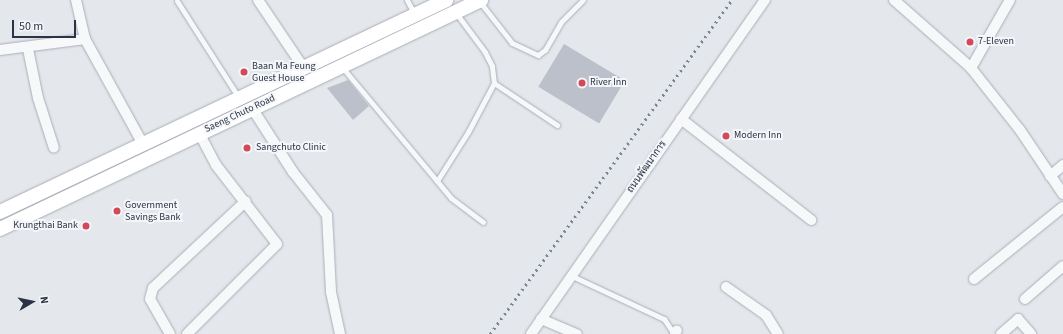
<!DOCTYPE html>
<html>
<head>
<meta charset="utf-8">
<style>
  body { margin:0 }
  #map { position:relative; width:1063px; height:334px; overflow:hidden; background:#e4e7ec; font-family:"Source Sans 3",Sarabun,sans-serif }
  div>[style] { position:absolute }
  .building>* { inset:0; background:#bbc0ca; transform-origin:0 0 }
  .roads { filter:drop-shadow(0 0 1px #a9aeb7) drop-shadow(0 0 1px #a9aeb7) }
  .lane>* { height:5px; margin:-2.5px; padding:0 2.5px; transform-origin:2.5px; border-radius:2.5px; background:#f7f8fa }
  .street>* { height:10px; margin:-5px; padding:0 5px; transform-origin:5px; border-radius:5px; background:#f7f8fa }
  .secondary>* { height:14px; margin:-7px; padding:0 7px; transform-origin:7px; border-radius:7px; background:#fff }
  .rail>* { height:2.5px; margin-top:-1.25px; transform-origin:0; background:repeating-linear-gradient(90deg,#7d8696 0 2px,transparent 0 6px) }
  .dots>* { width:11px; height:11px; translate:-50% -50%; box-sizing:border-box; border:2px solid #f4f6f9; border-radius:50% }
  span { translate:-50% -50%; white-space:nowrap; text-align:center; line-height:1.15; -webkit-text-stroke:4px #f4f6f9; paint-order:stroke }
  .poi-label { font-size:10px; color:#2b3445 }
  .left { translate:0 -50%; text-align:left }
  .right { translate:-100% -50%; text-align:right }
  .street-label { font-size:10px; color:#2b3445 }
  .north { position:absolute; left:12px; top:282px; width:40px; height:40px; -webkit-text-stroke:3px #f4f6f9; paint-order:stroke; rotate:81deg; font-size:11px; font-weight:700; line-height:16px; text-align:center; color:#2b3445 }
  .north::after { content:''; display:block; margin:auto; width:14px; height:18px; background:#2b3445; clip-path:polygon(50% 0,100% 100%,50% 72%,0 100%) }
  .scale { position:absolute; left:12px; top:20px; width:64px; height:18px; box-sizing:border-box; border:2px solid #2b3445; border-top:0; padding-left:5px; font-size:12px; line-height:14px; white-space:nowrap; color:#2b3445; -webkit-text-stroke:3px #f4f6f9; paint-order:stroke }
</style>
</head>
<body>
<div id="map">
  <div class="building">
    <div style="left:564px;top:44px;width:71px;height:50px;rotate:31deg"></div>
    <div style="clip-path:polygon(348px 80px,369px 106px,353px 120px,327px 88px)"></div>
  </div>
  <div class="roads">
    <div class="lane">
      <div style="left:407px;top:0;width:15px;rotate:62deg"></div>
      <div style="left:177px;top:1px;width:115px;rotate:57.4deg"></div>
      <div style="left:480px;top:2px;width:52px;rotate:52deg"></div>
      <div style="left:512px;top:43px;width:29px;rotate:25deg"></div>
      <div style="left:538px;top:55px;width:9px;rotate:-36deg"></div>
      <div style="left:545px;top:50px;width:32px;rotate:-60deg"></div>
      <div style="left:561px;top:22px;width:31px;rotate:-45deg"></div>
      <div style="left:342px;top:67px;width:170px;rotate:50.2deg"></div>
      <div style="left:451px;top:198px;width:40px;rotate:37deg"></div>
      <div style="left:494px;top:83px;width:76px;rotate:33.7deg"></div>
      <div style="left:437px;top:181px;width:58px;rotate:-57.7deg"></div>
      <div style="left:468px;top:132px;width:55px;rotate:-62deg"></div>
      <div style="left:494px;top:83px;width:17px;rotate:-97deg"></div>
      <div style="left:492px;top:66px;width:16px;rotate:-117deg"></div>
      <div style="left:485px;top:52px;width:49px;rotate:-126.6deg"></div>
      <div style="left:572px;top:276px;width:102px;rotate:25.1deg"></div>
      <div style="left:664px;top:319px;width:18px;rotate:56deg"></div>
    </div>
    <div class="street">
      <div style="left:76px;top:0;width:40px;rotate:77deg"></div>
      <div style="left:85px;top:39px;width:120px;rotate:61.1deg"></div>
      <div style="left:258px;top:0;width:81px;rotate:56.1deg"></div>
      <div style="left:894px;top:0;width:103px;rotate:41.4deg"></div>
      <div style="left:971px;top:68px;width:79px;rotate:51.7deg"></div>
      <div style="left:1020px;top:130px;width:77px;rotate:56.1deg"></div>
      <div style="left:28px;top:49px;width:50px;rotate:78.5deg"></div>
      <div style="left:38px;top:98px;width:52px;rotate:72.3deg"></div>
      <div style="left:0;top:50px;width:86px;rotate:-7.4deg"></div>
      <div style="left:971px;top:68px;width:78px;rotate:-60.2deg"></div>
      <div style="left:252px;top:108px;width:76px;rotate:57.4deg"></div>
      <div style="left:293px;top:172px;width:55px;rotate:51.7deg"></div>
      <div style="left:327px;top:215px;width:77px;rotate:87deg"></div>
      <div style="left:331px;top:292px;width:43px;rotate:77.9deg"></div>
      <div style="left:681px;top:119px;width:165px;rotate:37.8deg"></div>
      <div style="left:1050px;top:176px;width:17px;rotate:-40deg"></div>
      <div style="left:974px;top:279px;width:114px;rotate:-39deg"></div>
      <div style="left:726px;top:287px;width:49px;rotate:35deg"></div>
      <div style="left:766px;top:315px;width:22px;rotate:58deg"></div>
      <div style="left:1025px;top:299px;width:50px;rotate:-41deg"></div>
      <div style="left:541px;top:319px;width:39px;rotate:23deg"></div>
      <div style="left:170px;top:334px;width:40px;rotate:-119.7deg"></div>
      <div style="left:150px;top:299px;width:11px;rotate:-75deg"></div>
      <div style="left:153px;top:288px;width:127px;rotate:-43.1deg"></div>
      <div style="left:187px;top:334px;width:127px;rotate:-45deg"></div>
      <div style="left:277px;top:244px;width:100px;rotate:-127.7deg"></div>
      <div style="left:216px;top:165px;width:36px;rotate:-118deg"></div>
      <div style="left:531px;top:334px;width:408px;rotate:-55deg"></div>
      <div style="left:675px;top:334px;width:4px;rotate:-63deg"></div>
      <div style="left:1001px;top:334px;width:23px;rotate:-41deg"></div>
      <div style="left:1018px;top:319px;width:20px;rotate:49deg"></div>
    </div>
    <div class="secondary">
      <div style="left:0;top:212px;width:494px;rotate:-25.4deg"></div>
      <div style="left:0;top:229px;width:533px;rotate:-25.46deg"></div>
    </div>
  </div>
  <div class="rail">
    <div style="left:490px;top:334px;width:412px;rotate:-54.1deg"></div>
  </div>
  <div class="dots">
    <div style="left:970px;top:42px;background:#d1495b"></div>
    <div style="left:244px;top:72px;background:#d1495b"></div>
    <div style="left:582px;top:83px;background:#d1495b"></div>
    <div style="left:726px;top:136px;background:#d1495b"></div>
    <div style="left:247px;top:148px;background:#d1495b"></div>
    <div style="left:117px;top:211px;background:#d1495b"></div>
    <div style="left:86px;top:226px;background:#d1495b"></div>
  </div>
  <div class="poi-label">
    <span class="left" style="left:978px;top:42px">7-Eleven</span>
    <span class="left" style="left:252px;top:72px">Baan Ma Feung<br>Guest House</span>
    <span class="left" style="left:590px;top:83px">River Inn</span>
    <span class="left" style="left:734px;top:136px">Modern Inn</span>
    <span class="left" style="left:256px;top:148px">Sangchuto Clinic</span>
    <span class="left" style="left:125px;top:211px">Government<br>Savings Bank</span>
    <span class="right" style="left:78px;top:226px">Krungthai Bank</span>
  </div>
  <div class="street-label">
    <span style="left:240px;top:114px;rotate:-25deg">Saeng Chuto Road</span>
    <span style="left:647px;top:167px;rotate:-55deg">ถนนพัฒนาการ</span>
  </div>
  <div class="north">N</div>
  <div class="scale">50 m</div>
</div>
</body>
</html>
